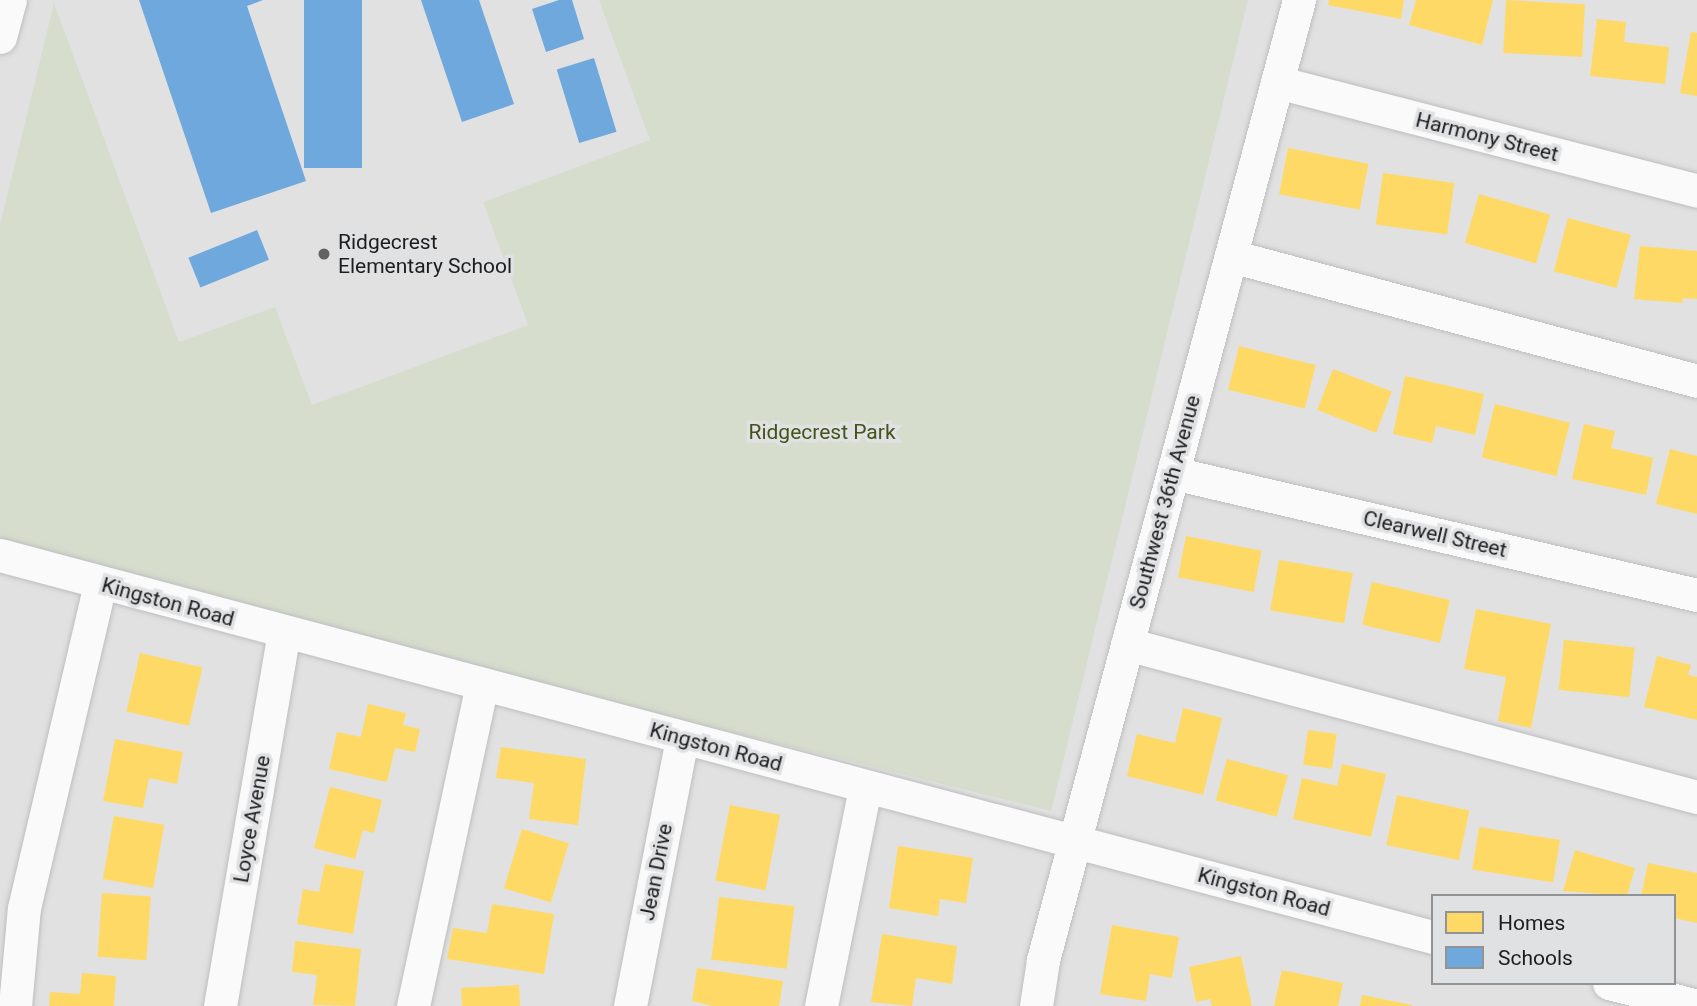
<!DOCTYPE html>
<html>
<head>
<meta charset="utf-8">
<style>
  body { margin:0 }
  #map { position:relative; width:1697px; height:1006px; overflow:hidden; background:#e1e1e2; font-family:Roboto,sans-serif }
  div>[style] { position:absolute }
  .green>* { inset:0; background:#d6ddcd }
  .homes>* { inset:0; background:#ffd966; transform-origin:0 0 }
  .schools>* { inset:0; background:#6fa8dc; transform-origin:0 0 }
  .roads { filter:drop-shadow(0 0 2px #bebebf) drop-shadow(0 0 2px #bebebf) }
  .minor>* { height:33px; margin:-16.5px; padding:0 16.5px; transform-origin:16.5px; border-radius:16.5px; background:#fafafb }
  .dots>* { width:19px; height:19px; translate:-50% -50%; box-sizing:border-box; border:4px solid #e0e1e3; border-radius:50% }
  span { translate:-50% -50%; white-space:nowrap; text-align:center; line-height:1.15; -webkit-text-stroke:7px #e0e1e3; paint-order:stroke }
  .street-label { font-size:21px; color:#1d1d1e }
  .poi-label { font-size:21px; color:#1d1d1e }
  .left { translate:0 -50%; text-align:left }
  .park-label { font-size:21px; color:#425518 }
  .legend { position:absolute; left:1431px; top:894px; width:245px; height:91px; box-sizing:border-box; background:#e0e1e3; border:2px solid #929394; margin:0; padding:9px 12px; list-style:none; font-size:21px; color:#1d1d1e }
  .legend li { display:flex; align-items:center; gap:14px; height:35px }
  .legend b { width:35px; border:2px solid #929394 }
</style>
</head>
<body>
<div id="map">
  <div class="green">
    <div style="clip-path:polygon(599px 0,1248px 0,1051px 811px,0 551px,0 225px,54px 3px,179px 342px,275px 307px,312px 405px,528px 325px,483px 202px,650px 140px)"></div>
  </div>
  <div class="homes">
    <div style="clip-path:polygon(1329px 0,1404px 0,1401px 19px,1328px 5px)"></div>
    <div style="clip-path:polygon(1416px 0,1493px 0,1482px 45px,1409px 25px)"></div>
    <div style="left:1506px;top:0;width:79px;height:53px;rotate:3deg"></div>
    <div style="clip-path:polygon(1597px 19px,1626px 22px,1624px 42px,1669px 47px,1665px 84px,1590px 76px)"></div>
    <div style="clip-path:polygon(1691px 32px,1697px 33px,1697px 96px,1680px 93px)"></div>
    <div style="left:1288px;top:148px;width:82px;height:47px;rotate:11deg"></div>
    <div style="left:1383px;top:173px;width:72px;height:52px;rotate:8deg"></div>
    <div style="left:1479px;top:194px;width:74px;height:51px;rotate:16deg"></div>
    <div style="left:1568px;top:218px;width:65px;height:55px;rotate:15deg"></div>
    <div style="clip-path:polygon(1640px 246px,1697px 251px,1697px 299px,1683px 298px,1682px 303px,1634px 299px)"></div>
    <div style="left:1239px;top:346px;width:79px;height:45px;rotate:14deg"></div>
    <div style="left:1333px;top:369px;width:63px;height:44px;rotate:21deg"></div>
    <div style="clip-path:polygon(1405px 376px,1484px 394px,1475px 435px,1436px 426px,1432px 443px,1393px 434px)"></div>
    <div style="left:1495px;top:404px;width:77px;height:55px;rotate:14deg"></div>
    <div style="clip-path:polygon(1584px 424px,1615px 431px,1611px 448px,1653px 458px,1646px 495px,1572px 479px)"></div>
    <div style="clip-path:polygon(1670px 449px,1697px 456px,1697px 514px,1656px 504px)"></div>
    <div style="left:1186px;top:536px;width:77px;height:42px;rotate:11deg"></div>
    <div style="left:1279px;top:560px;width:75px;height:51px;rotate:10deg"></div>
    <div style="left:1372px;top:582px;width:80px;height:44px;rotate:13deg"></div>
    <div style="clip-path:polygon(1476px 609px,1551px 624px,1531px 728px,1498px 721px,1506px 677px,1464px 669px)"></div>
    <div style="left:1564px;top:640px;width:71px;height:50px;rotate:6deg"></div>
    <div style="left:140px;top:653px;width:64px;height:60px;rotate:13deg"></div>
    <div style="clip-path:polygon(1657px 656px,1691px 665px,1688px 675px,1697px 677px,1697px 720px,1644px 707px)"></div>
    <div style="clip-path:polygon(368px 704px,406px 713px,403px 725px,420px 729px,415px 752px,395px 748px,387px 782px,329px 769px,337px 732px,361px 737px)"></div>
    <div style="clip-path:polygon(1183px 708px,1222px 718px,1203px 795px,1127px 776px,1137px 734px,1175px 743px)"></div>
    <div style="left:1308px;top:730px;width:29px;height:35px;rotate:8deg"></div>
    <div style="clip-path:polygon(115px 739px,183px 752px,177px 784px,149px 778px,143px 808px,103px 801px)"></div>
    <div style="clip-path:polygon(501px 747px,586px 759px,578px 825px,529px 819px,534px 783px,496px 778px)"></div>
    <div style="left:1227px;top:759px;width:63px;height:43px;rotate:15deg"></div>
    <div style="clip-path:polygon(1342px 764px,1386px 774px,1371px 837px,1293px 819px,1302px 778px,1337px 786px)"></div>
    <div style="clip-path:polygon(330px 787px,382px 800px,374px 833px,363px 830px,355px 859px,314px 848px)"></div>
    <div style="left:1397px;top:795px;width:74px;height:51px;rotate:12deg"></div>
    <div style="left:730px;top:805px;width:51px;height:77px;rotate:11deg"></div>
    <div style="left:114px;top:816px;width:51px;height:64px;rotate:10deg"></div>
    <div style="left:1479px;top:827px;width:82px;height:43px;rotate:9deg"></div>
    <div style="left:522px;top:829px;width:49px;height:62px;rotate:17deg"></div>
    <div style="clip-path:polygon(898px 846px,973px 858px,966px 903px,940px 899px,938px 916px,889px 908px)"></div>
    <div style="clip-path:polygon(1575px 850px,1635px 868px,1627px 896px,1563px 891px)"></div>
    <div style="clip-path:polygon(1648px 863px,1697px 873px,1697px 923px,1674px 918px,1674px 896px,1641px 896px)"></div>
    <div style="clip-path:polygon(325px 864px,364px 871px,353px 934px,297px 924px,303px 889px,319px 892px)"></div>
    <div style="left:102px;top:893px;width:49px;height:64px;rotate:4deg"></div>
    <div style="left:719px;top:897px;width:76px;height:63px;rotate:7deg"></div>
    <div style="clip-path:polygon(492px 904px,554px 914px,544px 974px,447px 959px,453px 928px,487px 933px)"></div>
    <div style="clip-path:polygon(1112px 925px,1179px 937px,1172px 978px,1150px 974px,1146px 1001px,1100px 994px)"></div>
    <div style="clip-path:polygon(882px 934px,957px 946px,952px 984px,916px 978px,912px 1006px,871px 1002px)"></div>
    <div style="clip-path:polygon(295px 941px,361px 949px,355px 1006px,313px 1005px,317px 975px,292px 972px)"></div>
    <div style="clip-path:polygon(1241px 956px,1252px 1006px,1212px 1006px,1210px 999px,1196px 1002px,1189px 967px)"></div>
    <div style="clip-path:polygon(697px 968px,783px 981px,779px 1006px,713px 1006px,692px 1001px)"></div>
    <div style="clip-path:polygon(1282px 970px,1343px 983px,1338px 1006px,1274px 1006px)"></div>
    <div style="clip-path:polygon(82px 973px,116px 976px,114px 1006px,49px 1006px,50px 992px,80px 994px)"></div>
    <div style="left:519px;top:985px;width:21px;height:58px;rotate:87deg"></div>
    <div style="clip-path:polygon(1362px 995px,1412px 1005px,1412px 1006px,1360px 1006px)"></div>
  </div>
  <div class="schools">
    <div style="clip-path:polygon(139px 0,263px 0,247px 6px,306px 181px,211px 213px)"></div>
    <div style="left:304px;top:0;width:58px;height:168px"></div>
    <div style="clip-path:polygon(421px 0,479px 0,514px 104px,462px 122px)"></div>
    <div style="clip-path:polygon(559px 0,572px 0,584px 39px,546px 52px,532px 9px)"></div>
    <div style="left:594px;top:58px;width:77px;height:39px;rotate:73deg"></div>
    <div style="left:257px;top:230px;width:32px;height:74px;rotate:68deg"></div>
  </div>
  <div class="roads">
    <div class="minor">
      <div style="left:0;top:37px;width:38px;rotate:-75deg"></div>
      <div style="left:1277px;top:82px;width:434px;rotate:14.5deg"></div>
      <div style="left:1231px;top:256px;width:482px;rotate:15deg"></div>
      <div style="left:1173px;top:473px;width:538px;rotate:13.11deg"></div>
      <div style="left:0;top:555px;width:1483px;rotate:14.93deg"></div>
      <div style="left:1127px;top:644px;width:590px;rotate:15.03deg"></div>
      <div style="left:1609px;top:983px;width:91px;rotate:14.6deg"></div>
      <div style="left:15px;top:1006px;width:98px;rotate:-84.8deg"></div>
      <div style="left:24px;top:908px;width:333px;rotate:-76.8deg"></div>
      <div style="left:220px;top:1006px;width:378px;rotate:-80.3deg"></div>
      <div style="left:413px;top:1006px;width:328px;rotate:-77.9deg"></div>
      <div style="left:630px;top:1006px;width:273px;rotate:-79deg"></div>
      <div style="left:821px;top:1006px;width:223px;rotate:-78.6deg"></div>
      <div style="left:1036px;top:1006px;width:47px;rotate:-81.3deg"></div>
      <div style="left:1043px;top:960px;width:994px;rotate:-75.07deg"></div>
    </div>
  </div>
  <div class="dots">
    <div style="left:324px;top:254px;background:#626263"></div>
  </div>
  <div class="street-label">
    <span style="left:1487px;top:137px;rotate:14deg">Harmony Street</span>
    <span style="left:1165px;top:502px;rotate:-75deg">Southwest 36th Avenue</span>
    <span style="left:1435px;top:534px;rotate:13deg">Clearwell Street</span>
    <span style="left:168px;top:602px;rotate:15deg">Kingston Road</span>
    <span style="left:716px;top:747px;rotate:15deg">Kingston Road</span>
    <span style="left:252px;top:819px;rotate:-80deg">Loyce Avenue</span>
    <span style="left:656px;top:872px;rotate:-79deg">Jean Drive</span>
    <span style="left:1264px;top:892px;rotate:15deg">Kingston Road</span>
  </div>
  <div class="poi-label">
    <span class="left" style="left:338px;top:254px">Ridgecrest<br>Elementary School</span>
  </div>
  <div class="park-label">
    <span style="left:822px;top:432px">Ridgecrest Park</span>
  </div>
  <ul class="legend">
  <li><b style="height:19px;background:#ffd966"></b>Homes</li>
  <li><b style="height:19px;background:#6fa8dc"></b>Schools</li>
  </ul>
</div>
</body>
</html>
